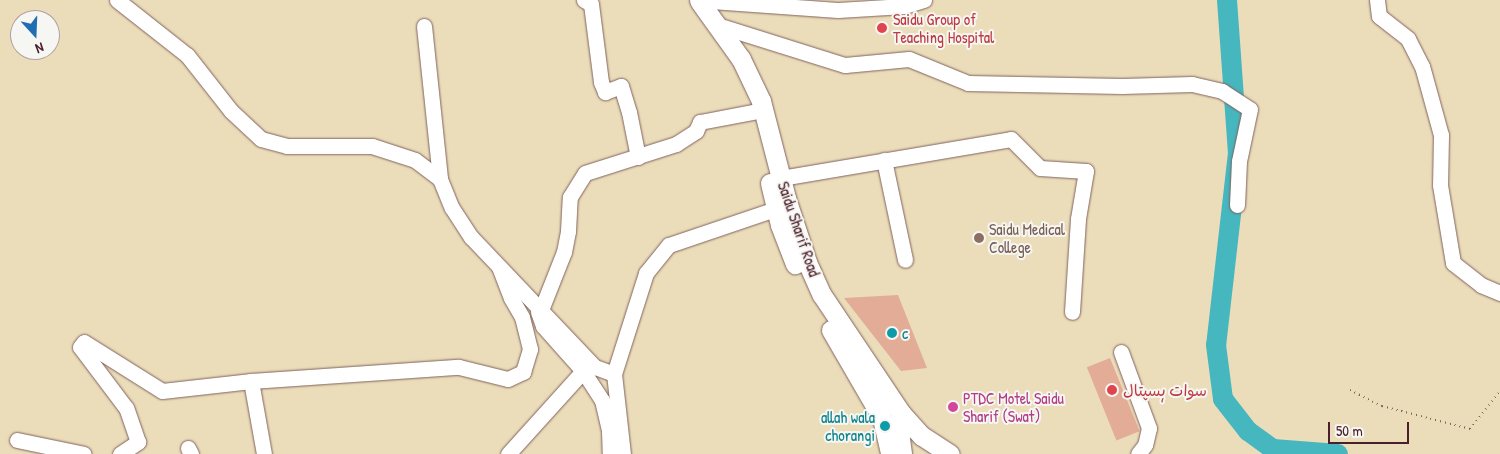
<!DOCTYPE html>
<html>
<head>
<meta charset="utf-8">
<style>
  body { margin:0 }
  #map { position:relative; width:1500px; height:454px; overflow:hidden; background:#ebddba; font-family:"Patrick Hand","Playpen Sans Arabic",sans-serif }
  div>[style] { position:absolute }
  .river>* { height:20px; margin:-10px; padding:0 10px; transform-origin:10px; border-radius:10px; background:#46b6bf }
  .building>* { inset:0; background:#e3ac97; transform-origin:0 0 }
  .path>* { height:2px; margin-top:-1px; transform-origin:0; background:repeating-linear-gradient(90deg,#82625d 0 1px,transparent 0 5px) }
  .roads { filter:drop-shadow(0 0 1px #82625d) drop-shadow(0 0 1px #82625d) }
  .minor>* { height:15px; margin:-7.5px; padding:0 7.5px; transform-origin:7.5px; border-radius:7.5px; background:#fff }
  .major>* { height:19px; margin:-9.5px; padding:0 9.5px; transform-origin:9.5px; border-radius:9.5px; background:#fff }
  .dots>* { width:14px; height:14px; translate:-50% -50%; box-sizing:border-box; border:2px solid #f6f6f2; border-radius:50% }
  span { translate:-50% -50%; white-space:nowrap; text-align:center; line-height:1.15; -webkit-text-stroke:4px #f6f6f2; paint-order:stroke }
  .health-label { font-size:16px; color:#be3a42 }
  .left { translate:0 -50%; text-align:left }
  .street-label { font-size:16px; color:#4a1f2b }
  .education-label { font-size:16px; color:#785e54 }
  .culture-label { font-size:16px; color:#0d838f }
  .right { translate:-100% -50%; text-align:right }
  .hotel-label { font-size:16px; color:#b23c85 }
  .north { position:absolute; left:10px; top:10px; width:50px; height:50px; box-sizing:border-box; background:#f6f6f2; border:1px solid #b1a0a2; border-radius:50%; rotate:160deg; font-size:14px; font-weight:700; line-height:20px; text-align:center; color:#4a1f2b }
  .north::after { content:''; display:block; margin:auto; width:18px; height:22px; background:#1f6fb2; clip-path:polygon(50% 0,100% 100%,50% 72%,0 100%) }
  .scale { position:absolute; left:1328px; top:422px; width:81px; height:22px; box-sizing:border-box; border:2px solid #4a1f2b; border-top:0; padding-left:6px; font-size:15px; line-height:18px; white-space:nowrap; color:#4a1f2b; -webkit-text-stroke:4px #f6f6f2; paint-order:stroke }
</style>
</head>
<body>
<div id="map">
  <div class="river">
    <div style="left:1227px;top:0;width:153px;rotate:85.9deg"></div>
    <div style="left:1238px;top:153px;width:193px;rotate:96.5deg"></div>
    <div style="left:1216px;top:345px;width:54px;rotate:82.6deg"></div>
    <div style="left:1223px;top:399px;width:41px;rotate:52deg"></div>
    <div style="left:1248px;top:431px;width:31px;rotate:36deg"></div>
    <div style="left:1273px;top:449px;width:65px;rotate:4.4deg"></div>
  </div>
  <div class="building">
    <div style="clip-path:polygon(898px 295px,927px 368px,901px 371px,844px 298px)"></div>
    <div style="left:1110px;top:358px;width:79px;height:25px;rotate:68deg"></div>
  </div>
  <div class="path">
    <div style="left:1350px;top:390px;width:36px;rotate:27deg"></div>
    <div style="left:1382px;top:406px;width:91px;rotate:14.6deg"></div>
    <div style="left:1470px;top:429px;width:48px;rotate:-51.7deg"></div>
  </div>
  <div class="roads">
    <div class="minor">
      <div style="left:117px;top:0;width:89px;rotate:38.2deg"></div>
      <div style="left:187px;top:55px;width:71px;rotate:51.8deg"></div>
      <div style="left:231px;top:111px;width:41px;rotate:43deg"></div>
      <div style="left:261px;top:139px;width:27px;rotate:15deg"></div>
      <div style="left:287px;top:146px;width:85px"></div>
      <div style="left:372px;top:146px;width:45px;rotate:18deg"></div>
      <div style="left:415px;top:160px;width:31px;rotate:37deg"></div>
      <div style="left:584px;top:0;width:8px;rotate:30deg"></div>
      <div style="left:591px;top:4px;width:79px;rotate:82.7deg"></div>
      <div style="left:601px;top:82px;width:11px;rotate:68deg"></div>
      <div style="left:605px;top:92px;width:17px;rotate:-21deg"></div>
      <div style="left:621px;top:86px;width:27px;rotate:73deg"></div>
      <div style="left:629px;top:112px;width:46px;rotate:78.7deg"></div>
      <div style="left:697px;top:0;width:141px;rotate:4.1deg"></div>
      <div style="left:838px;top:10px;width:66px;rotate:-3.5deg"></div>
      <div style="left:904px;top:6px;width:21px;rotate:-17deg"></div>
      <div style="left:1377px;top:0;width:16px;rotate:83deg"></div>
      <div style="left:1379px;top:16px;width:37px;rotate:38deg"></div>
      <div style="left:1408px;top:39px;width:30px;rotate:63deg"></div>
      <div style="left:1422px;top:66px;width:72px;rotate:74.6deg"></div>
      <div style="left:1441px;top:135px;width:50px;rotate:91.1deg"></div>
      <div style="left:1440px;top:185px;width:79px;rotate:80.5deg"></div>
      <div style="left:1453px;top:263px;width:36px;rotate:38deg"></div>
      <div style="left:1481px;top:285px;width:21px;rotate:23deg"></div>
      <div style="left:717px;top:25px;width:134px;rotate:17.4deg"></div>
      <div style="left:845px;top:65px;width:64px;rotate:-5.4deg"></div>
      <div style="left:909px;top:59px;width:64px;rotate:22.1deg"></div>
      <div style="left:968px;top:83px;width:154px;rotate:1.1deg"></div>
      <div style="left:1122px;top:86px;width:70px;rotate:-1.6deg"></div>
      <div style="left:1192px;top:84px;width:31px;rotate:13deg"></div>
      <div style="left:1222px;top:91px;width:33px;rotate:33deg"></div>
      <div style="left:1250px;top:109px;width:53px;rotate:101.9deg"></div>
      <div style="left:1239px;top:161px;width:44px;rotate:92.6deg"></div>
      <div style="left:424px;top:26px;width:154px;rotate:84deg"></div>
      <div style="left:440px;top:179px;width:31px;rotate:68deg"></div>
      <div style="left:452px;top:208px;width:35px;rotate:57deg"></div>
      <div style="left:471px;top:237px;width:180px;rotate:46.4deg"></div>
      <div style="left:595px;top:367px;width:20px;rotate:20deg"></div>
      <div style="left:884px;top:160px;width:102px;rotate:78.1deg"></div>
      <div style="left:781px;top:178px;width:233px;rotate:-9.6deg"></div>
      <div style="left:1011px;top:139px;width:41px;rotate:45deg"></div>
      <div style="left:1040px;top:168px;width:46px;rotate:3.7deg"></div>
      <div style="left:1086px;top:171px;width:49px;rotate:99.5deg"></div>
      <div style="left:1078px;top:219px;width:93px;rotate:93.7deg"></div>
      <div style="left:541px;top:310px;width:62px;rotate:-68.4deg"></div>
      <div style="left:564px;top:252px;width:21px;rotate:-79deg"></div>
      <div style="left:568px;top:231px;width:34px;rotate:-87deg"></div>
      <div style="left:570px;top:197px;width:28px;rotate:-58deg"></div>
      <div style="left:585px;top:173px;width:96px;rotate:-17.7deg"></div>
      <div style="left:676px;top:144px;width:24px;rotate:-33deg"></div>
      <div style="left:696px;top:131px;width:10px;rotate:-66deg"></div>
      <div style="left:700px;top:122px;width:54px;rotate:-10.7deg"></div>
      <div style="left:538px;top:312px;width:15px;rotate:70deg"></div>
      <div style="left:543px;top:326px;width:60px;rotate:48.4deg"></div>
      <div style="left:583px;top:371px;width:35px;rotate:57deg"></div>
      <div style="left:602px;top:400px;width:32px;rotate:77deg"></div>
      <div style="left:609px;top:431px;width:23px;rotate:88deg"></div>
      <div style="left:1121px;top:352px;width:81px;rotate:69.8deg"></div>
      <div style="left:1149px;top:428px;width:17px;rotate:103deg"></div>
      <div style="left:1145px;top:445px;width:11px;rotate:128deg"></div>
      <div style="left:251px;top:381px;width:74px;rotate:79.9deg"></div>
      <div style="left:17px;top:440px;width:68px;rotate:11.8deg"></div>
      <div style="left:188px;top:448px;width:7px;rotate:63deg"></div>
      <div style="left:120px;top:454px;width:22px;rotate:-34deg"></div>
      <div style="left:138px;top:442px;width:36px;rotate:-109deg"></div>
      <div style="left:126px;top:408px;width:76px;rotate:-127deg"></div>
      <div style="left:80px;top:347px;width:6px;rotate:-51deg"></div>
      <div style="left:84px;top:342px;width:92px;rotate:32.1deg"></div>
      <div style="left:162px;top:391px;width:90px;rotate:-6.4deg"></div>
      <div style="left:251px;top:381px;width:208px;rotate:-3.9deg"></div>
      <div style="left:459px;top:367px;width:50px;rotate:13.8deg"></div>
      <div style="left:508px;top:379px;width:17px;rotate:-25deg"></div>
      <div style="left:523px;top:372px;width:24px;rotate:-73deg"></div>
      <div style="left:530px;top:349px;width:33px;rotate:-104deg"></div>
      <div style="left:522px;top:317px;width:22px;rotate:-120deg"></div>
      <div style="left:511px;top:298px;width:33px;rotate:-111deg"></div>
      <div style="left:508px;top:454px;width:112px;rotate:-47.9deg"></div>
      <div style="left:623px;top:454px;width:81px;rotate:-96.4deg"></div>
      <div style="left:614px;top:374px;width:106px;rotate:-72.4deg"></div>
      <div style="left:646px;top:273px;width:36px;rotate:-51deg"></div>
      <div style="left:669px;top:245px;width:125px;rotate:-18.7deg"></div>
    </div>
    <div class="major">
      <div style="left:700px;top:2px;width:70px;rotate:54.3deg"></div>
      <div style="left:741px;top:59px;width:47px;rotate:64.5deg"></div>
      <div style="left:761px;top:101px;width:100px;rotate:75.5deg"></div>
      <div style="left:786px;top:198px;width:67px;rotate:71.8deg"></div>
      <div style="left:807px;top:262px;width:36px;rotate:66deg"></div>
      <div style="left:822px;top:295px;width:142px;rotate:56.2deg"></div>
      <div style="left:901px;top:413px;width:26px;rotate:92deg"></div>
      <div style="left:900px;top:439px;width:15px;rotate:82deg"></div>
      <div style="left:770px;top:183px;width:43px;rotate:76.6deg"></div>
      <div style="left:780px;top:225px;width:42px;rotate:69deg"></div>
      <div style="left:831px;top:330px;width:102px;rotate:59.9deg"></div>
      <div style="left:882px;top:418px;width:37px;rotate:77deg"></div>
      <div style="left:901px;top:413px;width:31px;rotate:48deg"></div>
      <div style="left:922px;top:436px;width:33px;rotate:33deg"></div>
    </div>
  </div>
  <div class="dots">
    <div style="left:882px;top:28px;background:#e0444e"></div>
    <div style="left:979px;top:238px;background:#8d6e63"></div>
    <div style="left:892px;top:333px;background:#0f9aa8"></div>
    <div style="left:1112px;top:390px;background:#e0444e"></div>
    <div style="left:953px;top:407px;background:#d1479c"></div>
    <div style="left:885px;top:426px;background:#0f9aa8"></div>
  </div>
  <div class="health-label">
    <span class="left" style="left:893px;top:28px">Saidu Group of<br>Teaching Hospital</span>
    <span class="left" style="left:1123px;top:390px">سوات ہسپتال</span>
  </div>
  <div class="street-label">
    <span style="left:799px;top:229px;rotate:71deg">Saidu Sharif Road</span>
  </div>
  <div class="education-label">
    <span class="left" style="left:989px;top:238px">Saidu Medical<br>College</span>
  </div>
  <div class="culture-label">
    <span class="left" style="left:902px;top:333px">c</span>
    <span class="right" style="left:875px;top:426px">allah wala<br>chorangi</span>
  </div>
  <div class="hotel-label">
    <span class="left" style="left:963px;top:407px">PTDC Motel Saidu<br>Sharif (Swat)</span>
  </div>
  <div class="north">N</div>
  <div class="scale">50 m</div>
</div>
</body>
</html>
